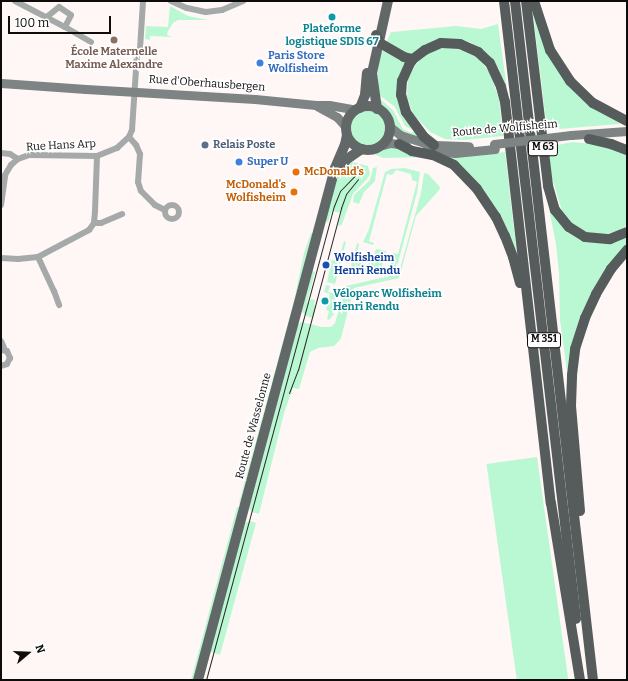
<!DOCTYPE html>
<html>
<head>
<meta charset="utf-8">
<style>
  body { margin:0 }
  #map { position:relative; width:628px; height:681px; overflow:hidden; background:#fff7f5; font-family:Bitter,serif }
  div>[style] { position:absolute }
  .green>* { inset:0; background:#baf8d4; transform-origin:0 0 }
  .round { border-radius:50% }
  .minor>* { height:6px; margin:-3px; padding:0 3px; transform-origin:3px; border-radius:3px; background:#a6a9a9 }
  .minor>.ring { margin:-3px; padding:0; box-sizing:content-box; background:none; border:6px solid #a6a9a9; border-radius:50% }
  .secondary>* { height:9px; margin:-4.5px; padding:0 4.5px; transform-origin:4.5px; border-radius:4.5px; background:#7e8383 }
  .primary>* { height:10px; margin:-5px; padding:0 5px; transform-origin:5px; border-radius:5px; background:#626868 }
  .primary>.ring { margin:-5px; padding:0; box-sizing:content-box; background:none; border:10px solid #626868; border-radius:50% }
  .trunk>* { height:10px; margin:-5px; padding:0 5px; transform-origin:5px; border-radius:5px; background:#565c5c }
  .tram>* { height:1px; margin:-0.5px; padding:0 0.5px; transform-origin:0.5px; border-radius:0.5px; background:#2d2a29 }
  .secondary-bridge>* { height:9px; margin:-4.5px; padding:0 4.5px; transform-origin:4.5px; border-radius:4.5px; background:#7e8383 }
  .dots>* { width:11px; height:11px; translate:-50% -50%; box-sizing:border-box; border:2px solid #fff; border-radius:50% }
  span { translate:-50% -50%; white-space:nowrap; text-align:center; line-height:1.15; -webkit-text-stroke:3px #fff; paint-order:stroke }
  .shield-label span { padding:1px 3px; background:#fff; border:1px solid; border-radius:3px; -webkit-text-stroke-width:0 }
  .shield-label { font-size:10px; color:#0e0b0b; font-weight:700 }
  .culture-label { font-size:11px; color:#0d838f; font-weight:700 }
  .left { translate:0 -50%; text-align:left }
  .education-label { font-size:11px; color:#785e54; font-weight:700 }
  .shop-label { font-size:11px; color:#366cbe; font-weight:700 }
  .street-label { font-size:11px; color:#0e0b0b }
  .service-label { font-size:11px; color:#4e5e75; font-weight:700 }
  .food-label { font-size:11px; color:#c56008; font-weight:700 }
  .right { translate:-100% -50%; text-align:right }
  .transit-label { font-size:11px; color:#164399; font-weight:700 }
  .frame { position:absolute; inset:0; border:2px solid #0e0b0b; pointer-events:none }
  .north { position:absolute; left:8px; top:633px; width:40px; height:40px; -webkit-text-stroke:3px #fff; paint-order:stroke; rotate:71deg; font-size:11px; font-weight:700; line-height:16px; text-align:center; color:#0e0b0b }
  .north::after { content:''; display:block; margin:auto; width:14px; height:18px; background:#0e0b0b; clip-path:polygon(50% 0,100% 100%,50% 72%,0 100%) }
  .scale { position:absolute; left:8px; top:16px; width:103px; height:18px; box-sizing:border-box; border:2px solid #0e0b0b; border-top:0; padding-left:5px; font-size:12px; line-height:14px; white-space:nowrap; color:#0e0b0b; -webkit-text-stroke:3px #fff; paint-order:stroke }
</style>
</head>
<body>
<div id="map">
  <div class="green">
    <div style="clip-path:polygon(170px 6px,188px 16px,208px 20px,178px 20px,173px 23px,168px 31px,167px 35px,172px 37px,150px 36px,150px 40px,145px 39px,146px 26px,168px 27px)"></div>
    <div style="clip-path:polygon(533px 13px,535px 13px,582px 99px,600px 112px,620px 122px,619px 124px,547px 130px)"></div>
    <div style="clip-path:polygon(498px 24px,508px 97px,499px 69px,489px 55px,470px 42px,455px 39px,439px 40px,400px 74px,413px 130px,405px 126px,394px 106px,379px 95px,377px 76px,380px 56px,391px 32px,456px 26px,481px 29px)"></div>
    <div style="clip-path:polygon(445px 48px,462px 49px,478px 58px,490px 73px,499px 99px,503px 136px,464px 140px,445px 139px,430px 132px,413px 114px,407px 97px,408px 79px,412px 70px,422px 57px,437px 49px)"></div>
    <div style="clip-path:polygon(380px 99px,393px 110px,403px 129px,411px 133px,416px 131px,422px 138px,407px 135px,394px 126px,390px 115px,380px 104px)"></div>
    <div class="round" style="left:351px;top:111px;width:34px;height:34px"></div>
    <div style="clip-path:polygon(572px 142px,604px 145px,621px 151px,627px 156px,627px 225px,620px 230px,604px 235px,589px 233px,574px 225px,562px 211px,551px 175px,548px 147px)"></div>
    <div style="clip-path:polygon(393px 146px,399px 150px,432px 157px,383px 158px,374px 154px)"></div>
    <div style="clip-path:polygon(505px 152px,517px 256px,501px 216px,485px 194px,433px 154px,463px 156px)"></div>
    <div style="clip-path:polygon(348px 161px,368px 166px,370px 174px,367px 179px,353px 194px,342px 224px,340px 226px,338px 225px,341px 213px,332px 211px,328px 222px,325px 221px,336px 180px)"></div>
    <div style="clip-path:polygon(377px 167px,375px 181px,364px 192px,359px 204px,353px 202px,354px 195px,370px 180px,373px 168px)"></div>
    <div style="clip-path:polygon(405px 168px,420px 172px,417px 193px,396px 270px,391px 272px,389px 268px,393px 253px,398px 254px,417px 182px,412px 180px,411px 174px,396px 170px,392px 175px,387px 174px,369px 241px,374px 243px,373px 245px,363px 242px,369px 229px,385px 172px,391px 169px)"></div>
    <div style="clip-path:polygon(424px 173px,428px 174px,439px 186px,440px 189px,416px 216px,399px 278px,354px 288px,341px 338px,338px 342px,334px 346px,318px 348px,310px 352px,299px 389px,293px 388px,284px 413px,259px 514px,252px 512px,249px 508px,298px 324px,301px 322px,322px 327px,331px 327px,335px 323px,346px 286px,394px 275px,399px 272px,421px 193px)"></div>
    <div style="clip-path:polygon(551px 208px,567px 231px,627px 236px,627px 247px,606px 272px,569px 371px,567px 372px,560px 320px,559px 273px,556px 244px,549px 209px)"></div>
    <div style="clip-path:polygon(311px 233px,315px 233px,241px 504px,239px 503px,294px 301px,304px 253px)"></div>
    <div style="clip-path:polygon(344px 241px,346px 242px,335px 284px,327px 282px,332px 260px,338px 261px)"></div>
    <div style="clip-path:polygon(357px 243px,359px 244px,356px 259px,363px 265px,368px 264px,372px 262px,376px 249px,386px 251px,381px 269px,355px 275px,349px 275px)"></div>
    <div style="clip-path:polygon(312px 271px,315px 272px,307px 303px,309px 303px,311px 299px,315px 300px,314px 305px,316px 306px,313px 318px,306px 316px,302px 311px)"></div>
    <div style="clip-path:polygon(326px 285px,330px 286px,328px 292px,335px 294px,334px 314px,329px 320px,327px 319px,329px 311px,326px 310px,330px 294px,324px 292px)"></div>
    <div style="left:537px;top:457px;width:225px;height:51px;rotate:82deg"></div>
    <div style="clip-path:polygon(237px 507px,241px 507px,194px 680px,191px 680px)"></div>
    <div style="clip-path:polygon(250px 521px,256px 523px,220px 655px,209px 651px,245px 523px)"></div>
  </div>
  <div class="minor">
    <div style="left:15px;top:1px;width:56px;rotate:27.5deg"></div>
    <div style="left:65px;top:27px;width:13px;rotate:-63deg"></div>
    <div style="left:71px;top:15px;width:14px;rotate:-146deg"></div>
    <div style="left:59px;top:7px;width:14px;rotate:141deg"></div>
    <div style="left:171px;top:1px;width:17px;rotate:24deg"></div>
    <div style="left:187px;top:8px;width:19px;rotate:12deg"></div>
    <div style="left:206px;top:12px;width:16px;rotate:-7deg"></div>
    <div style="left:222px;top:10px;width:23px;rotate:-23deg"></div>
    <div style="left:65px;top:27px;width:30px;rotate:30deg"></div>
    <div style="left:129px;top:137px;width:11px;rotate:49deg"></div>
    <div style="left:136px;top:145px;width:10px;rotate:66deg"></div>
    <div style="left:140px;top:154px;width:28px;rotate:94deg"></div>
    <div style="left:138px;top:182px;width:9px;rotate:72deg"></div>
    <div style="left:141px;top:191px;width:20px;rotate:45deg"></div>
    <div style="left:155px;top:205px;width:11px;rotate:27deg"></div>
    <div style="left:1px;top:153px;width:9px;rotate:6deg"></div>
    <div style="left:10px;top:154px;width:9px;rotate:32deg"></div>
    <div style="left:1px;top:205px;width:30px;rotate:-82deg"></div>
    <div style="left:5px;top:175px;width:12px;rotate:-59deg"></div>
    <div style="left:11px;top:165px;width:9px;rotate:-41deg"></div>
    <div style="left:18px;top:159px;width:12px;rotate:-20deg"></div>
    <div style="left:29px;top:155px;width:68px;rotate:0.8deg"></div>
    <div style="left:97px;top:156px;width:22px;rotate:-22deg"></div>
    <div style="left:117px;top:148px;width:16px;rotate:-43deg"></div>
    <div style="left:129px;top:137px;width:8px;rotate:-67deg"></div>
    <div style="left:132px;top:130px;width:76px;rotate:-86.2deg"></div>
    <div style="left:137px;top:54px;width:6px;rotate:-59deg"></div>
    <div style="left:140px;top:49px;width:48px;rotate:-86.4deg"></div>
    <div class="ring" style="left:165px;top:205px;width:8px;height:8px"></div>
    <div style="left:94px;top:223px;width:7px"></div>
    <div style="left:101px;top:223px;width:23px;rotate:-23deg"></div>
    <div style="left:38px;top:257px;width:38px;rotate:65deg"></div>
    <div style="left:54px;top:291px;width:15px;rotate:70deg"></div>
    <div style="left:1px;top:258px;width:17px;rotate:3deg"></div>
    <div style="left:18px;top:259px;width:20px;rotate:-6deg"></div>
    <div style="left:38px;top:257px;width:58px;rotate:-27.9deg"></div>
    <div style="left:89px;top:230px;width:9px;rotate:-54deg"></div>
    <div style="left:94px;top:223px;width:12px;rotate:-85deg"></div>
    <div style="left:95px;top:211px;width:55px;rotate:-87.9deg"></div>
    <div style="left:1px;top:341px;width:10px;rotate:66deg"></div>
    <div style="left:1px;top:350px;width:6px;rotate:9deg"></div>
    <div style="left:7px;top:351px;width:8px;rotate:67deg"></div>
    <div style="left:10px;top:358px;width:7px;rotate:117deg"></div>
    <div style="left:7px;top:364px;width:6px;rotate:162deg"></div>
  </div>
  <div class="secondary">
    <div style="left:1px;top:83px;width:85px;rotate:4deg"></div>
    <div style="left:86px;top:89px;width:169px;rotate:3.4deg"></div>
    <div style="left:255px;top:99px;width:61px;rotate:5.6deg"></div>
    <div style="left:316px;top:105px;width:13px"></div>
    <div style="left:329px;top:105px;width:27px;rotate:10deg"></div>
    <div style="left:317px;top:106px;width:23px;rotate:29deg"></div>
    <div style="left:337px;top:117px;width:13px;rotate:48deg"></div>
    <div style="left:389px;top:126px;width:14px;rotate:39deg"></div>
    <div style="left:400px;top:135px;width:26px;rotate:18deg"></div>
    <div style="left:425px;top:143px;width:9px;rotate:13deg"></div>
    <div style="left:434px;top:145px;width:35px;rotate:2deg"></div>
    <div style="left:571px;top:135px;width:56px;rotate:-4.1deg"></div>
    <div style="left:382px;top:145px;width:9px;rotate:-13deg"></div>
    <div style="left:391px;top:143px;width:15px;rotate:8deg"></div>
    <div style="left:426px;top:150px;width:29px;rotate:6deg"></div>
    <div style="left:455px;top:153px;width:40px;rotate:-5.7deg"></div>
  </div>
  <div class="primary">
    <div class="ring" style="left:346px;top:106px;width:34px;height:34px"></div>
    <div style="left:360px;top:108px;width:14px;rotate:-69deg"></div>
    <div style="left:365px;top:95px;width:22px;rotate:-85deg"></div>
    <div style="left:377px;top:109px;width:36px;rotate:-98deg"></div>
    <div style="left:372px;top:73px;width:74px;rotate:-77.5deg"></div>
    <div style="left:338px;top:170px;width:14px;rotate:-51deg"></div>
    <div style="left:347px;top:159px;width:18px;rotate:-34deg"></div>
    <div style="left:198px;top:680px;width:530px;rotate:-75.02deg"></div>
    <div style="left:335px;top:168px;width:25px;rotate:-67deg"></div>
    <div style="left:345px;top:145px;width:10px;rotate:-79deg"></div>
  </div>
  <div class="trunk">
    <div style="left:504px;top:1px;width:622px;rotate:83.35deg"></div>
    <div style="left:515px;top:1px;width:683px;rotate:83.45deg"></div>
    <div style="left:526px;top:1px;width:186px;rotate:83.2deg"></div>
    <div style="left:548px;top:186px;width:25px;rotate:74deg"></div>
    <div style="left:555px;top:210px;width:22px;rotate:51deg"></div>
    <div style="left:569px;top:227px;width:19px;rotate:32deg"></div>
    <div style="left:585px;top:237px;width:25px;rotate:5deg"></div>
    <div style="left:610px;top:239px;width:18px;rotate:-22deg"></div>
    <div style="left:534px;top:1px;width:52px;rotate:71.9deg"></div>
    <div style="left:550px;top:50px;width:37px;rotate:57deg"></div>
    <div style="left:570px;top:81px;width:32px;rotate:44deg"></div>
    <div style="left:593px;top:103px;width:38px;rotate:28deg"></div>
    <div style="left:376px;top:35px;width:9px;rotate:63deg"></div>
    <div style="left:380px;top:43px;width:28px;rotate:30deg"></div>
    <div style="left:404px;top:57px;width:9px;rotate:13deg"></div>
    <div style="left:589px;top:139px;width:23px;rotate:13deg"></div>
    <div style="left:611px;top:144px;width:17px;rotate:21deg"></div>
    <div style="left:399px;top:144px;width:15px;rotate:28deg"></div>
    <div style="left:412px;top:151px;width:21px;rotate:11deg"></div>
    <div style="left:433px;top:155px;width:23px;rotate:25deg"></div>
    <div style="left:454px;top:165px;width:33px;rotate:46deg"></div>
    <div style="left:477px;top:189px;width:34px;rotate:56deg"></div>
    <div style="left:496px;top:217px;width:21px;rotate:65deg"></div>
    <div style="left:505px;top:236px;width:22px;rotate:69deg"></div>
    <div style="left:513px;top:257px;width:27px;rotate:75deg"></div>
    <div style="left:434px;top:145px;width:13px;rotate:-141deg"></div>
    <div style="left:424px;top:137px;width:31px;rotate:-126deg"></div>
    <div style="left:406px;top:112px;width:18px;rotate:-106deg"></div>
    <div style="left:401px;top:95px;width:14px;rotate:-86deg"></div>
    <div style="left:402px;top:81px;width:17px;rotate:-66deg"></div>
    <div style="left:409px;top:65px;width:7px;rotate:-56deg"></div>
    <div style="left:413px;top:59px;width:15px;rotate:-37deg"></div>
    <div style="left:425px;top:50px;width:17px;rotate:-24deg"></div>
    <div style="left:441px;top:43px;width:19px;rotate:3deg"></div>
    <div style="left:460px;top:44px;width:20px;rotate:24deg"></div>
    <div style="left:478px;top:52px;width:16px;rotate:43deg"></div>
    <div style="left:490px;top:63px;width:26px;rotate:65deg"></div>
    <div style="left:501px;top:87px;width:16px;rotate:75deg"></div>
    <div style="left:505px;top:102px;width:404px;rotate:83.5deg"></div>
    <div style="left:551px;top:503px;width:179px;rotate:80.7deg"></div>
    <div style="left:580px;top:511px;width:105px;rotate:-94.9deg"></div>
    <div style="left:571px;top:406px;width:31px;rotate:-88deg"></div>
    <div style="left:572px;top:375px;width:26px;rotate:-83deg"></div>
    <div style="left:575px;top:349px;width:33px;rotate:-72deg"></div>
    <div style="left:585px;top:318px;width:26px;rotate:-65deg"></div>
    <div style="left:596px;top:294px;width:29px;rotate:-59deg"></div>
    <div style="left:611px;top:269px;width:25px;rotate:-50deg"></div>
  </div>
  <div class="tram">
    <div style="left:289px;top:393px;width:25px;rotate:-69deg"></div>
    <div style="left:298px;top:370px;width:168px;rotate:-75.1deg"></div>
    <div style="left:341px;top:208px;width:15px;rotate:-70deg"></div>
    <div style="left:346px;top:194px;width:19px;rotate:-51deg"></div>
    <div style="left:206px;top:680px;width:491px;rotate:-74.9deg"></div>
    <div style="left:334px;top:206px;width:16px;rotate:-68deg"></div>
    <div style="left:340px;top:191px;width:30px;rotate:-46deg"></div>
  </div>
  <div class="secondary-bridge">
    <div style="left:494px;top:144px;width:78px;rotate:-6.7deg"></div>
  </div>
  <div class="dots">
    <div style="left:332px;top:17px;background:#0f9aa8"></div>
    <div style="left:114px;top:40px;background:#8d6e63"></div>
    <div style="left:260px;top:63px;background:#3f7fe0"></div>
    <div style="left:205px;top:145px;background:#5c6f8a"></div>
    <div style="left:239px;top:162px;background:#3f7fe0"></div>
    <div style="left:296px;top:172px;background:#e8710a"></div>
    <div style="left:294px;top:192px;background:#e8710a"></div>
    <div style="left:326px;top:265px;background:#1a4fb4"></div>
    <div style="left:325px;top:301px;background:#0f9aa8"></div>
  </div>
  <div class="shield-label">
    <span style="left:543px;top:148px">M 63</span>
    <span style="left:544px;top:340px">M 351</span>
  </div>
  <div class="culture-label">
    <span style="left:332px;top:36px">Plateforme<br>logistique SDIS 67</span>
    <span class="left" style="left:333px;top:301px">Véloparc Wolfisheim<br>Henri Rendu</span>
  </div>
  <div class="education-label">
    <span style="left:114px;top:59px">École Maternelle<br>Maxime Alexandre</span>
  </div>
  <div class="shop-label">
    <span class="left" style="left:268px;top:63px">Paris Store<br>Wolfisheim</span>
    <span class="left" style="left:247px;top:162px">Super U</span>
  </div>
  <div class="street-label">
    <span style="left:207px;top:84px;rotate:4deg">Rue d'Oberhausbergen</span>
    <span style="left:505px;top:129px;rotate:-5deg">Route de Wolfisheim</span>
    <span style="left:61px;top:146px;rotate:-3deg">Rue Hans Arp</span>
    <span style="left:254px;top:426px;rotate:-75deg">Route de Wasselonne</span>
  </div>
  <div class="service-label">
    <span class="left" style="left:213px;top:145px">Relais Poste</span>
  </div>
  <div class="food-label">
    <span class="left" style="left:304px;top:172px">McDonald's</span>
    <span class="right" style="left:286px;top:192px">McDonald's<br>Wolfisheim</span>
  </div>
  <div class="transit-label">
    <span class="left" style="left:334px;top:265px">Wolfisheim<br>Henri Rendu</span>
  </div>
  <div class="frame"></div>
  <div class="north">N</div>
  <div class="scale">100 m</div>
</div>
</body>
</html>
